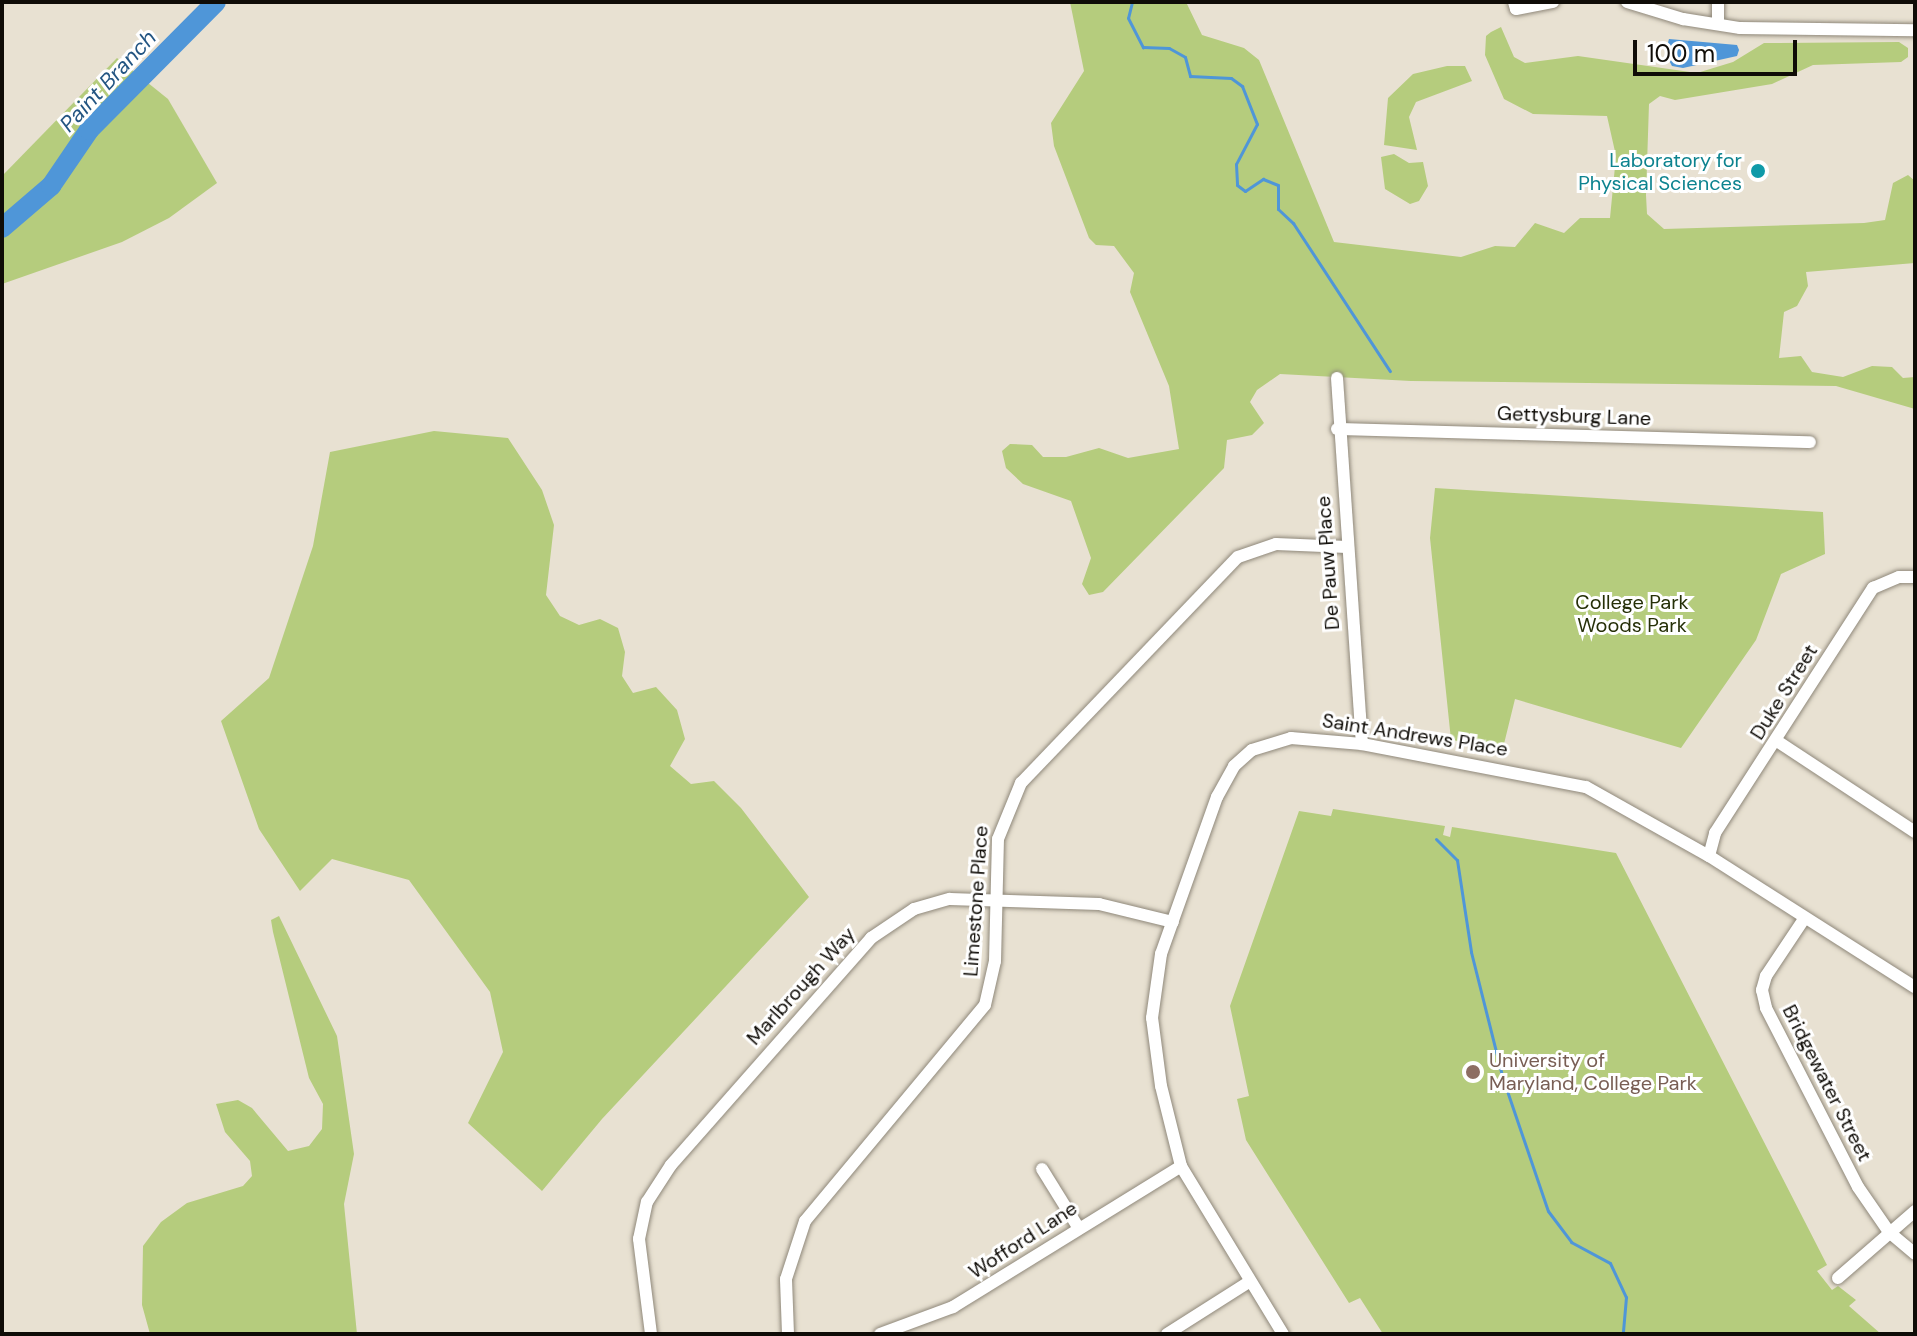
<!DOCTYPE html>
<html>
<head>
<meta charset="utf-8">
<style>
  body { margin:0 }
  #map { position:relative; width:1917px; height:1336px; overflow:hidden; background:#e8e1d2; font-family:"DM Sans",sans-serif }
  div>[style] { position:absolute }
  .green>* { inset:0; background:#b5cc7d }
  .water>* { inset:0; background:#4f96d8 }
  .stream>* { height:3px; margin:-1.5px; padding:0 1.5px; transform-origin:1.5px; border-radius:1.5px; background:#4f96d8 }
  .river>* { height:20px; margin:-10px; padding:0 10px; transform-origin:10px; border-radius:10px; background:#4f96d8 }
  .roads { filter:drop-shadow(0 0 2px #8f887a) drop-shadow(0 0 2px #8f887a) }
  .street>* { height:12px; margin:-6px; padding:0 6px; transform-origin:6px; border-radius:6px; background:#fff }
  .dots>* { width:22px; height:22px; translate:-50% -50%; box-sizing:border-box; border:4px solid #fff; border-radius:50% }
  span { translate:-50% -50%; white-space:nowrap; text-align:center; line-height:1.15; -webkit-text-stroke:6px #fff; paint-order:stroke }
  .culture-label { font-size:20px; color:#0d838f }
  .right { translate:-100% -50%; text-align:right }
  .street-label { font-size:20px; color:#0f0c07 }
  .park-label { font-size:20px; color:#263008 }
  .education-label { font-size:20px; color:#785e54 }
  .left { translate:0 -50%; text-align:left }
  .water-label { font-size:22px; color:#235582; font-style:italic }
  .frame { position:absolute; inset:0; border:4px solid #0f0c07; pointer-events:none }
  .scale { position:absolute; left:1633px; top:40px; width:164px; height:36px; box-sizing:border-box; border:4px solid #0f0c07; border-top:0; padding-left:10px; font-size:24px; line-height:28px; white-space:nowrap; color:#0f0c07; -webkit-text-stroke:6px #fff; paint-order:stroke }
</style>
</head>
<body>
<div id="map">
  <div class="green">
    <div style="clip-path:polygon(1070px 2px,1186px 2px,1202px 35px,1244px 48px,1259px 60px,1334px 242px,1461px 257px,1495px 246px,1515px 247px,1535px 223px,1564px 233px,1580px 218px,1610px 218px,1616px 156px,1607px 116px,1533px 114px,1504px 99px,1485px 55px,1486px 36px,1491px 32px,1501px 27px,1514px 57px,1525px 63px,1578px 56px,1697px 73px,1733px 62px,1764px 43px,1899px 42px,1908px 48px,1908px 57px,1901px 62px,1813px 65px,1772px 84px,1675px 100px,1660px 96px,1649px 104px,1646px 195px,1647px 214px,1664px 229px,1864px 223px,1885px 220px,1893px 183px,1908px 175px,1915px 181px,1915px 263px,1806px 272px,1808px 286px,1797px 306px,1784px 312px,1779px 358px,1801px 356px,1812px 372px,1843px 377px,1872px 366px,1892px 367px,1903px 378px,1915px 377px,1915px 409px,1836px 386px,1411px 381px,1280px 374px,1257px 390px,1250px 402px,1264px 423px,1252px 435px,1227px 440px,1224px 468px,1103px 592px,1089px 595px,1082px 584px,1091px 558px,1071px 501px,1023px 484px,1006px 468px,1002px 451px,1010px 444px,1032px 445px,1043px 457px,1066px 457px,1099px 448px,1128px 458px,1179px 449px,1169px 386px,1130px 292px,1134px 273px,1114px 246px,1096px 245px,1089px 238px,1054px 146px,1051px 123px,1084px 71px)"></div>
    <div style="clip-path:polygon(117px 58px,168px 99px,217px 183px,169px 218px,122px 242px,2px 284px,2px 176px)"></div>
    <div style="clip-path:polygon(1447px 66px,1465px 66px,1472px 81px,1416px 102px,1409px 117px,1417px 150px,1384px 145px,1388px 98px,1413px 74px)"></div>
    <div style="clip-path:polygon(1394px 154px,1409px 163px,1423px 162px,1428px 186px,1419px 201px,1410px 204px,1385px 189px,1381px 157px)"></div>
    <div style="clip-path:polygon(434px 431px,508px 438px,542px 490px,554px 525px,546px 595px,560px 616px,579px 625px,600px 619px,618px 628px,625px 652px,622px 676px,633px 693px,656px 687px,677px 710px,685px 739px,670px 766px,691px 784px,714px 781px,741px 808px,809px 897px,602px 1119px,542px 1191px,468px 1123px,503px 1052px,490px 992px,409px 880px,332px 859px,300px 891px,259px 829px,221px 721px,269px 678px,313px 546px,330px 452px)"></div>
    <div style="clip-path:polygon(1435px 488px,1823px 512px,1825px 554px,1781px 574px,1756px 640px,1681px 748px,1515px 699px,1503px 748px,1451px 740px,1430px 538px)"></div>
    <div style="clip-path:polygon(1333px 809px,1445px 826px,1443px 835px,1450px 837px,1452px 827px,1616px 853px,1827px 1265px,1817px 1271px,1832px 1290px,1838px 1286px,1856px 1300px,1849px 1306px,1881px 1334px,1383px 1334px,1360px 1298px,1349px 1303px,1246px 1140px,1237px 1099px,1249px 1096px,1230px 1006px,1299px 811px,1331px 816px)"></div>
    <div style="clip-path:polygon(279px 916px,337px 1036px,354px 1154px,344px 1204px,357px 1334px,150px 1334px,142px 1305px,143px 1246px,161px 1222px,187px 1203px,243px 1186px,252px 1176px,250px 1161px,225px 1132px,216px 1104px,238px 1100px,252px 1108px,288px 1151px,309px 1146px,322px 1129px,323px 1104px,309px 1078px,273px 932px,271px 920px)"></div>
  </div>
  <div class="water">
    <div style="clip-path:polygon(1669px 39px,1737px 45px,1739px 50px,1737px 56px,1683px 68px,1672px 66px,1665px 53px)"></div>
  </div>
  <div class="stream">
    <div style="left:1132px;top:2px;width:16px;rotate:104deg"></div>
    <div style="left:1128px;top:18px;width:33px;rotate:63deg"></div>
    <div style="left:1143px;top:47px;width:26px;rotate:2deg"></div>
    <div style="left:1169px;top:48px;width:18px;rotate:29deg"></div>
    <div style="left:1185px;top:57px;width:20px;rotate:75deg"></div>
    <div style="left:1190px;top:76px;width:41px;rotate:2.8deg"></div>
    <div style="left:1231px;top:78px;width:14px;rotate:36deg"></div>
    <div style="left:1242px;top:86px;width:41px;rotate:68.5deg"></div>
    <div style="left:1257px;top:124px;width:45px;rotate:117.7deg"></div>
    <div style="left:1236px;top:164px;width:21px;rotate:87deg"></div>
    <div style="left:1237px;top:185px;width:10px;rotate:37deg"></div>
    <div style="left:1245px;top:191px;width:22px;rotate:-34deg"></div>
    <div style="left:1263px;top:179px;width:16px;rotate:22deg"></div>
    <div style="left:1278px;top:185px;width:24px;rotate:90deg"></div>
    <div style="left:1278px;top:209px;width:21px;rotate:43deg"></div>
    <div style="left:1293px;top:223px;width:177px;rotate:56.8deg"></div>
    <div style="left:1436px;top:839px;width:30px;rotate:45deg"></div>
    <div style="left:1457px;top:860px;width:93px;rotate:81.3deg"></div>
    <div style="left:1471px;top:952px;width:131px;rotate:75.9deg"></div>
    <div style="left:1503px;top:1079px;width:139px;rotate:71.2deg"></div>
    <div style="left:1548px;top:1211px;width:39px;rotate:53deg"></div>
    <div style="left:1571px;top:1242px;width:44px;rotate:28.3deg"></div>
    <div style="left:1610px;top:1263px;width:38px;rotate:65deg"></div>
    <div style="left:1626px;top:1297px;width:37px;rotate:95deg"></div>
  </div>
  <div class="river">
    <div style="left:2px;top:228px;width:65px;rotate:-40.6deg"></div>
    <div style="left:51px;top:186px;width:68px;rotate:-55.8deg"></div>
    <div style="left:89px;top:130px;width:180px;rotate:-45.2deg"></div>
  </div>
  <div class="roads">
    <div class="street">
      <div style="left:1514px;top:2px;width:7px;rotate:74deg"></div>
      <div style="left:1516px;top:9px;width:38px;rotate:-11deg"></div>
      <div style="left:1627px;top:2px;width:59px;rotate:16.9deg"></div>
      <div style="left:1683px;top:19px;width:58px;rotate:9deg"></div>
      <div style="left:1740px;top:28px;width:175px;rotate:0.7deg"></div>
      <div style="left:1718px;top:24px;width:22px;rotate:-90deg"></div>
      <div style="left:1337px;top:378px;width:367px;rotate:86.1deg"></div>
      <div style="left:1337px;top:429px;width:473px;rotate:1.6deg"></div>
      <div style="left:1777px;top:741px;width:165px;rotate:33.4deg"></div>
      <div style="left:1709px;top:856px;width:24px;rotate:-75deg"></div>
      <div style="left:1715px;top:833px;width:292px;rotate:-57.2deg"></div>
      <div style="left:1873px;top:588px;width:28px;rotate:-23deg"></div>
      <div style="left:1899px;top:577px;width:16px"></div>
      <div style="left:1804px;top:919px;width:69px;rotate:123.7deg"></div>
      <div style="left:1766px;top:976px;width:15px;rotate:106deg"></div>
      <div style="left:1762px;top:990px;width:18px;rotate:77deg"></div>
      <div style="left:1766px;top:1008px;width:201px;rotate:62.8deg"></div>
      <div style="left:1858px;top:1187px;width:55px;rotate:55.4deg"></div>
      <div style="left:1889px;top:1232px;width:34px;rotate:40deg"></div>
      <div style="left:1042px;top:1169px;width:68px;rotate:58.2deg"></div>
      <div style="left:1838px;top:1278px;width:102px;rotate:-41deg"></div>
      <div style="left:651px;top:1334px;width:96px;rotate:-97.2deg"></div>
      <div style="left:639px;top:1239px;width:38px;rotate:-78deg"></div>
      <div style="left:647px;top:1202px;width:44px;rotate:-57deg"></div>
      <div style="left:671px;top:1165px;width:303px;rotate:-48.6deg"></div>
      <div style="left:871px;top:938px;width:52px;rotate:-34deg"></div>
      <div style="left:914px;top:909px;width:37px;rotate:-16deg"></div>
      <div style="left:950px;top:899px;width:149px;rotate:1.9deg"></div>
      <div style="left:1099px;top:904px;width:76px;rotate:13.7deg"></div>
      <div style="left:788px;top:1334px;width:55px;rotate:-92.1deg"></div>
      <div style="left:786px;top:1279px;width:61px;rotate:-71.9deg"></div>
      <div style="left:805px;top:1221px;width:281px;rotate:-50.2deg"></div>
      <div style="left:985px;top:1005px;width:45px;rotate:-77.2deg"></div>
      <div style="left:995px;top:961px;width:122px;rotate:-88.6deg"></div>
      <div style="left:998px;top:839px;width:61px;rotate:-67.7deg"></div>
      <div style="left:1021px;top:783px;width:313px;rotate:-46.2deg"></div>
      <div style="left:1238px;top:557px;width:40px;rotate:-18.9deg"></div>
      <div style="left:1276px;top:544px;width:71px;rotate:2.4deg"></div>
      <div style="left:880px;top:1334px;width:78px;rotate:-20.3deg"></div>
      <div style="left:953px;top:1307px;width:268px;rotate:-31.7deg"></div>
      <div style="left:1167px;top:1334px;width:97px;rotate:-32.4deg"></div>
      <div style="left:1283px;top:1334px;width:197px;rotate:-121.3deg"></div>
      <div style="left:1181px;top:1166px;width:82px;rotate:-104deg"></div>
      <div style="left:1161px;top:1086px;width:69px;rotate:-97.5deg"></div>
      <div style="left:1152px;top:1018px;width:65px;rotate:-82deg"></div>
      <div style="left:1161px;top:954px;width:167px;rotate:-70.4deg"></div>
      <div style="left:1217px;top:797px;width:35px;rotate:-61deg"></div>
      <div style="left:1234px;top:766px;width:24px;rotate:-42deg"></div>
      <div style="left:1252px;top:750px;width:41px;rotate:-17.1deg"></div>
      <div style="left:1291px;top:738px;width:71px;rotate:4.8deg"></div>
      <div style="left:1362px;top:744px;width:228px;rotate:10.9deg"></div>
      <div style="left:1586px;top:787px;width:141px;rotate:29.3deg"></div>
      <div style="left:1709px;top:856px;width:244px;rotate:32.5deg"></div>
    </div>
  </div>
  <div class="dots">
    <div style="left:1758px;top:171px;background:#0f9aa8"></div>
    <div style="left:1473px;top:1072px;background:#8d6e63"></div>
  </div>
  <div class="culture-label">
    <span class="right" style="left:1742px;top:172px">Laboratory for<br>Physical Sciences</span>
  </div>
  <div class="street-label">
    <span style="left:1574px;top:416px;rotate:2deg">Gettysburg Lane</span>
    <span style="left:1328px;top:563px;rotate:-94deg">De Pauw Place</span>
    <span style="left:1784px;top:692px;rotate:-58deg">Duke Street</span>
    <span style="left:1415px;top:735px;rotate:9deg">Saint Andrews Place</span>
    <span style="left:976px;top:901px;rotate:-86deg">Limestone Place</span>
    <span style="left:801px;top:986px;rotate:-48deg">Marlbrough Way</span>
    <span style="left:1827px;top:1083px;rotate:63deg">Bridgewater Street</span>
    <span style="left:1023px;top:1240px;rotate:-33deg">Wofford Lane</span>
  </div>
  <div class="park-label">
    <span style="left:1632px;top:614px">College Park<br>Woods Park</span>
  </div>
  <div class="education-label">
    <span class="left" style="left:1489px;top:1072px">University of<br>Maryland, College Park</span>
  </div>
  <div class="water-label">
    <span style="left:108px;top:81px;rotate:-47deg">Paint Branch</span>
  </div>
  <div class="frame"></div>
  <div class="scale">100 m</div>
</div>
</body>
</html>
